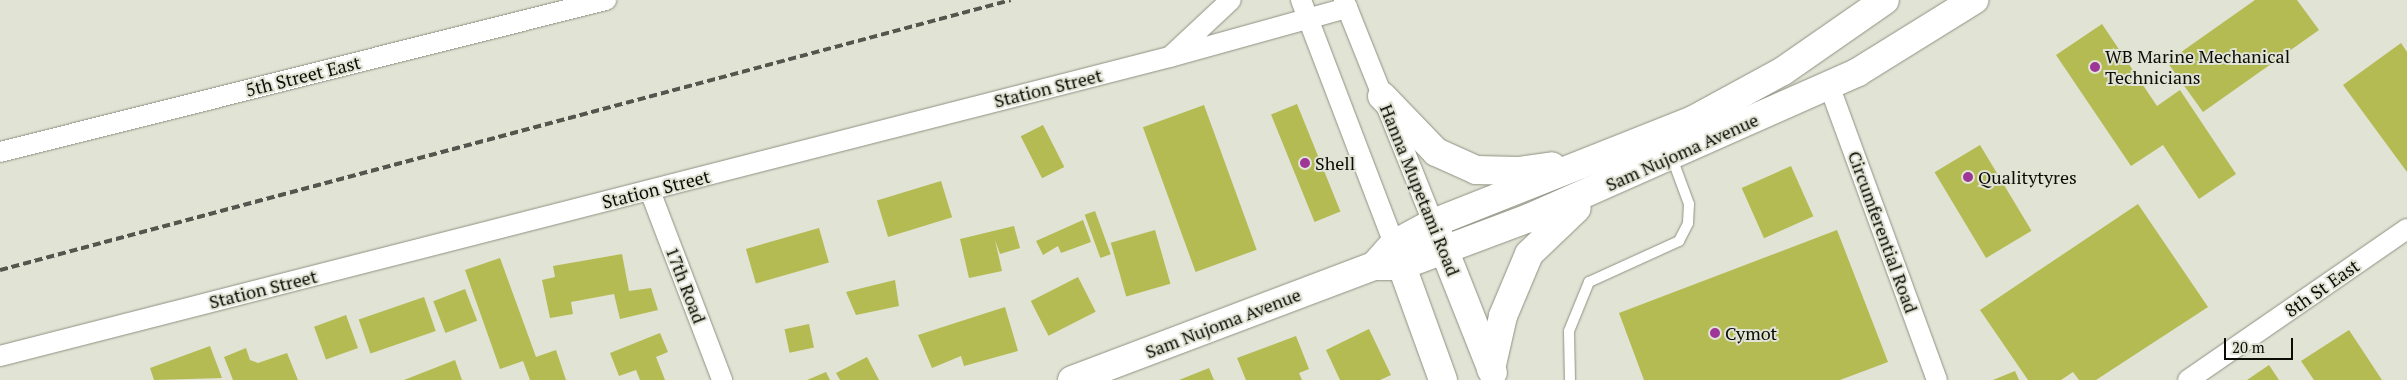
<!DOCTYPE html>
<html>
<head>
<meta charset="utf-8">
<style>
  body { margin:0 }
  #map { position:relative; width:2407px; height:380px; overflow:hidden; background:#e1e3d4; font-family:"PT Serif",serif }
  div>[style] { position:absolute }
  .building>* { inset:0; background:#b4bb52; transform-origin:0 0 }
  .roads { filter:drop-shadow(0 0 1px #8f9182) drop-shadow(0 0 1px #8f9182) }
  .service>* { height:10px; margin:-5px; padding:0 5px; transform-origin:5px; border-radius:5px; background:#fff }
  .minor>* { height:20px; margin:-10px; padding:0 10px; transform-origin:10px; border-radius:10px; background:#fff }
  .secondary>* { height:28px; margin:-14px; padding:0 14px; transform-origin:14px; border-radius:14px; background:#fff }
  .rail>* { height:4px; margin-top:-2px; transform-origin:0; background:repeating-linear-gradient(90deg,#54554d 0 8px,transparent 0 12px) }
  .dots>* { width:14px; height:14px; translate:-50% -50%; box-sizing:border-box; border:2px solid #e1e3d4; border-radius:50% }
  span { translate:-50% -50%; white-space:nowrap; text-align:center; line-height:1.15; -webkit-text-stroke:4px #e1e3d4; paint-order:stroke }
  .poi-label { font-size:18px; color:#0c0c07 }
  .left { translate:0 -50%; text-align:left }
  .street-label { font-size:18px; color:#0c0c07 }
  .scale { position:absolute; left:2224px; top:338px; width:69px; height:22px; box-sizing:border-box; border:2px solid #0c0c07; border-top:0; padding-left:6px; font-size:15px; line-height:18px; white-space:nowrap; color:#0c0c07; -webkit-text-stroke:4px #e1e3d4; paint-order:stroke }
</style>
</head>
<body>
<div id="map">
  <div class="building">
    <div style="clip-path:polygon(2255px 0,2297px 0,2319px 30px,2203px 112px,2167px 62px)"></div>
    <div style="clip-path:polygon(2102px 24px,2157px 106px,2180px 90px,2236px 174px,2199px 199px,2163px 145px,2131px 166px,2056px 55px)"></div>
    <div style="clip-path:polygon(2401px 43px,2407px 52px,2407px 172px,2343px 85px)"></div>
    <div style="left:1297px;top:104px;width:116px;height:28px;rotate:68deg"></div>
    <div style="left:1204px;top:105px;width:154px;height:65px;rotate:70deg"></div>
    <div style="left:1043px;top:125px;width:47px;height:25px;rotate:63deg"></div>
    <div style="left:1980px;top:145px;width:100px;height:53px;rotate:59deg"></div>
    <div style="left:1791px;top:166px;width:55px;height:54px;rotate:66deg"></div>
    <div style="left:941px;top:181px;width:38px;height:67px;rotate:73deg"></div>
    <div style="clip-path:polygon(2138px 204px,2208px 307px,2096px 380px,2079px 380px,2073px 372px,2061px 380px,2028px 380px,1980px 310px)"></div>
    <div style="left:1095px;top:211px;width:46px;height:11px;rotate:70deg"></div>
    <div style="clip-path:polygon(1083px 220px,1091px 242px,1061px 253px,1058px 246px,1043px 255px,1036px 241px)"></div>
    <div style="clip-path:polygon(1014px 226px,1020px 248px,1000px 254px,995px 240px,1002px 271px,969px 278px,960px 239px)"></div>
    <div style="left:819px;top:228px;width:36px;height:76px;rotate:74deg"></div>
    <div style="left:1155px;top:230px;width:56px;height:46px;rotate:74deg"></div>
    <div style="clip-path:polygon(1837px 230px,1888px 362px,1840px 380px,1644px 380px,1619px 313px)"></div>
    <div style="clip-path:polygon(622px 254px,629px 291px,651px 288px,658px 310px,620px 319px,614px 294px,571px 302px,573px 314px,550px 318px,542px 280px,555px 277px,553px 266px)"></div>
    <div style="clip-path:polygon(500px 258px,536px 357px,556px 350px,566px 380px,530px 380px,523px 361px,500px 369px,465px 270px)"></div>
    <div style="left:1078px;top:277px;width:39px;height:53px;rotate:63deg"></div>
    <div style="clip-path:polygon(895px 280px,899px 306px,856px 315px,846px 292px)"></div>
    <div style="left:465px;top:289px;width:34px;height:34px;rotate:69deg"></div>
    <div style="left:424px;top:297px;width:36px;height:69px;rotate:71deg"></div>
    <div style="clip-path:polygon(1005px 307px,1018px 351px,964px 366px,961px 356px,932px 368px,918px 335px)"></div>
    <div style="left:346px;top:315px;width:35px;height:34px;rotate:70deg"></div>
    <div style="left:809px;top:324px;width:24px;height:25px;rotate:78deg"></div>
    <div style="clip-path:polygon(1369px 329px,1391px 375px,1380px 380px,1340px 380px,1326px 350px)"></div>
    <div style="clip-path:polygon(2349px 330px,2382px 380px,2314px 380px,2301px 361px)"></div>
    <div style="clip-path:polygon(660px 333px,668px 352px,656px 357px,665px 380px,640px 380px,636px 370px,619px 376px,610px 353px)"></div>
    <div style="clip-path:polygon(1296px 336px,1309px 369px,1299px 373px,1302px 380px,1246px 380px,1237px 358px)"></div>
    <div style="clip-path:polygon(210px 346px,222px 378px,154px 380px,150px 368px)"></div>
    <div style="clip-path:polygon(246px 348px,250px 360px,258px 363px,287px 353px,298px 380px,233px 380px,224px 357px)"></div>
    <div style="clip-path:polygon(867px 357px,879px 380px,840px 380px,836px 373px)"></div>
    <div style="clip-path:polygon(455px 360px,462px 380px,404px 380px)"></div>
    <div style="clip-path:polygon(2269px 365px,2279px 380px,2247px 380px)"></div>
    <div style="clip-path:polygon(1209px 368px,1214px 380px,1179px 380px)"></div>
    <div style="clip-path:polygon(2015px 371px,2019px 380px,1993px 380px)"></div>
    <div style="clip-path:polygon(826px 372px,830px 380px,807px 380px)"></div>
  </div>
  <div class="roads">
    <div class="service">
      <div style="left:1570px;top:380px;width:49px;rotate:-91.2deg"></div>
      <div style="left:1569px;top:331px;width:53px;rotate:-67.8deg"></div>
      <div style="left:1589px;top:282px;width:99px;rotate:-24.5deg"></div>
      <div style="left:1679px;top:241px;width:20px;rotate:-63deg"></div>
      <div style="left:1688px;top:223px;width:19px;rotate:-87deg"></div>
      <div style="left:1689px;top:204px;width:49px;rotate:-110.3deg"></div>
    </div>
    <div class="minor">
      <div style="left:1301px;top:0;width:261px;rotate:69.1deg"></div>
      <div style="left:1344px;top:0;width:240px;rotate:68.2deg"></div>
      <div style="left:1173px;top:54px;width:79px;rotate:-43deg"></div>
      <div style="left:1829px;top:85px;width:314px;rotate:69.9deg"></div>
      <div style="left:0;top:152px;width:625px;rotate:-14.08deg"></div>
      <div style="left:650px;top:191px;width:202px;rotate:69.1deg"></div>
      <div style="left:0;top:356px;width:1208px;rotate:-14.34deg"></div>
      <div style="left:1170px;top:57px;width:184px;rotate:-15.5deg"></div>
      <div style="left:2188px;top:380px;width:266px;rotate:-34.6deg"></div>
    </div>
    <div class="secondary">
      <div style="left:1382px;top:96px;width:78px;rotate:46deg"></div>
      <div style="left:1436px;top:152px;width:44px;rotate:24.2deg"></div>
      <div style="left:1476px;top:170px;width:42px;rotate:1.4deg"></div>
      <div style="left:1518px;top:171px;width:34px;rotate:-8deg"></div>
      <div style="left:1438px;top:234px;width:149px;rotate:68.4deg"></div>
      <div style="left:1396px;top:250px;width:138px;rotate:70.1deg"></div>
      <div style="left:1374px;top:266px;width:30px;rotate:-48deg"></div>
      <div style="left:1394px;top:244px;width:44px;rotate:-28.3deg"></div>
      <div style="left:1433px;top:223px;width:280px;rotate:-21.6deg"></div>
      <div style="left:1693px;top:120px;width:102px;rotate:-28.6deg"></div>
      <div style="left:1783px;top:71px;width:124px;rotate:-34.8deg"></div>
      <div style="left:1491px;top:369px;width:54px;rotate:-77.2deg"></div>
      <div style="left:1503px;top:316px;width:67px;rotate:-67.2deg"></div>
      <div style="left:1529px;top:254px;width:66px;rotate:-43.8deg"></div>
      <div style="left:1072px;top:380px;width:323px;rotate:-20.7deg"></div>
      <div style="left:1374px;top:266px;width:27px"></div>
      <div style="left:1401px;top:266px;width:137px;rotate:-20.6deg"></div>
      <div style="left:1529px;top:218px;width:360px;rotate:-23.9deg"></div>
      <div style="left:1858px;top:72px;width:137px;rotate:-31.8deg"></div>
    </div>
  </div>
  <div class="rail">
    <div style="left:0;top:270px;width:1046px;rotate:-14.95deg"></div>
  </div>
  <div class="dots">
    <div style="left:2095px;top:67px;background:#9e3698"></div>
    <div style="left:1305px;top:163px;background:#9e3698"></div>
    <div style="left:1968px;top:177px;background:#9e3698"></div>
    <div style="left:1715px;top:333px;background:#9e3698"></div>
  </div>
  <div class="poi-label">
    <span class="left" style="left:2105px;top:67px">WB Marine Mechanical<br>Technicians</span>
    <span class="left" style="left:1315px;top:163px">Shell</span>
    <span class="left" style="left:1978px;top:177px">Qualitytyres</span>
    <span class="left" style="left:1725px;top:333px">Cymot</span>
  </div>
  <div class="street-label">
    <span style="left:303px;top:76px;rotate:-14deg">5th Street East</span>
    <span style="left:1048px;top:88px;rotate:-14deg">Station Street</span>
    <span style="left:1682px;top:152px;rotate:-24deg">Sam Nujoma Avenue</span>
    <span style="left:656px;top:189px;rotate:-14deg">Station Street</span>
    <span style="left:1420px;top:190px;rotate:68deg">Hanna Mupetami Road</span>
    <span style="left:1883px;top:232px;rotate:70deg">Circumferential Road</span>
    <span style="left:686px;top:285px;rotate:69deg">17th Road</span>
    <span style="left:2322px;top:288px;rotate:-35deg">8th St East</span>
    <span style="left:263px;top:289px;rotate:-14deg">Station Street</span>
    <span style="left:1223px;top:323px;rotate:-21deg">Sam Nujoma Avenue</span>
  </div>
  <div class="scale">20 m</div>
</div>
</body>
</html>
